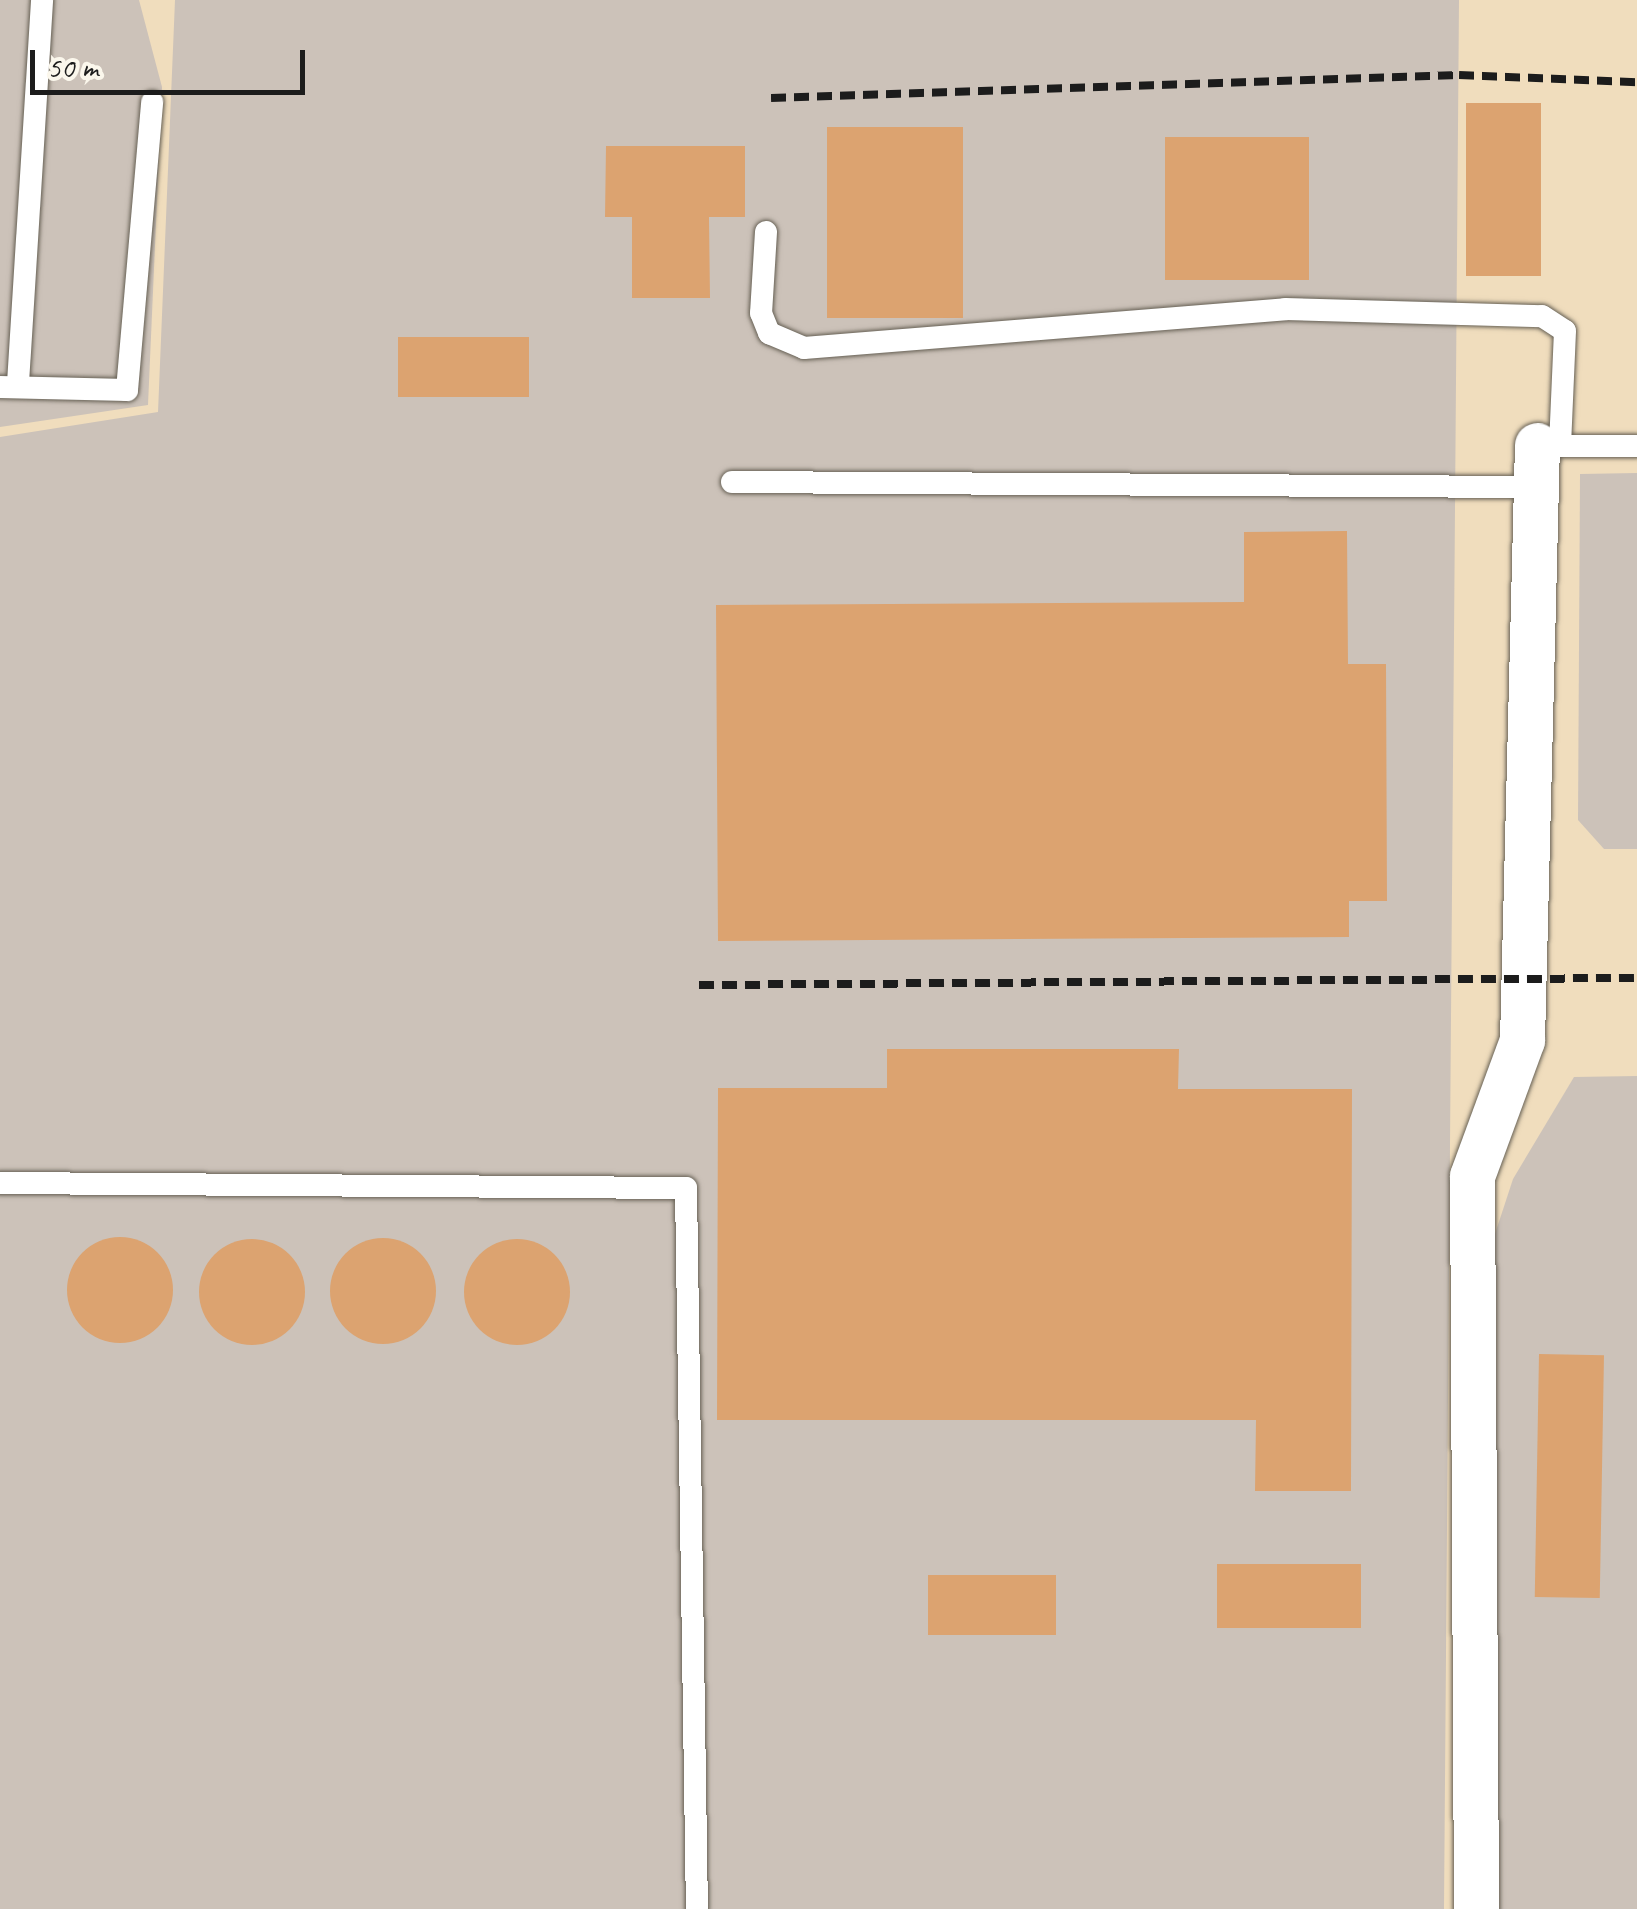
<!DOCTYPE html>
<html>
<head>
<meta charset="utf-8">
<style>
  body { margin:0 }
  #map { position:relative; width:1637px; height:1909px; overflow:hidden; background:#f0ddbd; font-family:Caveat,sans-serif }
  div>[style] { position:absolute }
  .industrial>* { inset:0; background:#ccc2b9 }
  .building>* { inset:0; background:#dca370; transform-origin:0 0 }
  .round { border-radius:50% }
  .roads { filter:drop-shadow(0 0 2px #666054) drop-shadow(0 0 2px #666054) }
  .service>* { height:22px; margin:-11px; padding:0 11px; transform-origin:11px; border-radius:11px; background:#fff }
  .minor>* { height:45px; margin:-22.5px; padding:0 22.5px; transform-origin:22.5px; border-radius:22.5px; background:#fff }
  .rail>* { height:8px; margin-top:-4px; transform-origin:0; background:repeating-linear-gradient(90deg,#1c1c1c 0 15px,transparent 0 23px) }
  span { translate:-50% -50%; white-space:nowrap; text-align:center; line-height:1.15; -webkit-text-stroke:10px #fbf7ec; paint-order:stroke }
  .scale { position:absolute; left:30px; top:50px; width:275px; height:45px; box-sizing:border-box; border:5px solid #1c1c1c; border-top:0; padding-left:12px; font-size:30px; line-height:35px; white-space:nowrap; color:#1c1c1c; -webkit-text-stroke:8px #fbf7ec; paint-order:stroke }
</style>
</head>
<body>
<div id="map">
  <div class="industrial">
    <div style="clip-path:polygon(0 0,139px 0,162px 87px,148px 405px,0 427px)"></div>
    <div style="clip-path:polygon(175px 0,1459px 0,1444px 1909px,0 1909px,0 437px,158px 412px)"></div>
    <div style="clip-path:polygon(1637px 473px,1637px 849px,1604px 849px,1578px 820px,1580px 474px)"></div>
    <div style="clip-path:polygon(1637px 1076px,1637px 1909px,1490px 1909px,1494px 1237px,1513px 1179px,1574px 1077px)"></div>
  </div>
  <div class="building">
    <div style="left:1466px;top:103px;width:75px;height:173px"></div>
    <div style="left:827px;top:127px;width:136px;height:191px"></div>
    <div style="left:1165px;top:137px;width:144px;height:143px"></div>
    <div style="clip-path:polygon(606px 146px,745px 146px,745px 217px,709px 217px,710px 298px,632px 298px,632px 217px,605px 217px)"></div>
    <div style="left:529px;top:337px;width:60px;height:131px;rotate:90deg"></div>
    <div style="clip-path:polygon(1347px 531px,1348px 664px,1386px 664px,1387px 901px,1349px 901px,1349px 937px,718px 941px,716px 605px,1244px 602px,1244px 532px)"></div>
    <div style="clip-path:polygon(887px 1049px,1179px 1049px,1178px 1089px,1352px 1089px,1351px 1491px,1255px 1491px,1256px 1420px,717px 1420px,718px 1088px,887px 1088px)"></div>
    <div class="round" style="left:67px;top:1237px;width:106px;height:106px"></div>
    <div class="round" style="left:330px;top:1238px;width:106px;height:106px"></div>
    <div class="round" style="left:199px;top:1239px;width:106px;height:106px"></div>
    <div class="round" style="left:464px;top:1239px;width:106px;height:106px"></div>
    <div style="left:1539px;top:1354px;width:65px;height:243px;rotate:1deg"></div>
    <div style="left:1217px;top:1564px;width:144px;height:64px"></div>
    <div style="left:928px;top:1575px;width:128px;height:60px"></div>
  </div>
  <div class="roads">
    <div class="service">
      <div style="left:766px;top:232px;width:81px;rotate:93.5deg"></div>
      <div style="left:761px;top:313px;width:22px;rotate:68deg"></div>
      <div style="left:769px;top:333px;width:38px;rotate:23deg"></div>
      <div style="left:804px;top:348px;width:483px;rotate:-4.6deg"></div>
      <div style="left:1285px;top:309px;width:257px;rotate:1.6deg"></div>
      <div style="left:1542px;top:316px;width:27px;rotate:33deg"></div>
      <div style="left:1565px;top:331px;width:115px;rotate:92.5deg"></div>
      <div style="left:18px;top:383px;width:384px;rotate:-86.4deg"></div>
      <div style="left:0;top:387px;width:127px;rotate:1.4deg"></div>
      <div style="left:127px;top:390px;width:289px;rotate:-85deg"></div>
      <div style="left:1546px;top:446px;width:91px"></div>
      <div style="left:732px;top:482px;width:805px;rotate:0.36deg"></div>
      <div style="left:0;top:1183px;width:686px;rotate:0.42deg"></div>
      <div style="left:686px;top:1188px;width:721px;rotate:89.13deg"></div>
    </div>
    <div class="minor">
      <div style="left:1476px;top:1909px;width:733px;rotate:-90.31deg"></div>
      <div style="left:1472px;top:1176px;width:145px;rotate:-69.8deg"></div>
      <div style="left:1522px;top:1040px;width:595px;rotate:-88.56deg"></div>
    </div>
  </div>
  <div class="rail">
    <div style="left:771px;top:98px;width:688px;rotate:-1.91deg"></div>
    <div style="left:1459px;top:75px;width:178px;rotate:2.3deg"></div>
    <div style="left:699px;top:985px;width:938px;rotate:-0.43deg"></div>
  </div>
  <div class="scale">50 m</div>
</div>
</body>
</html>
